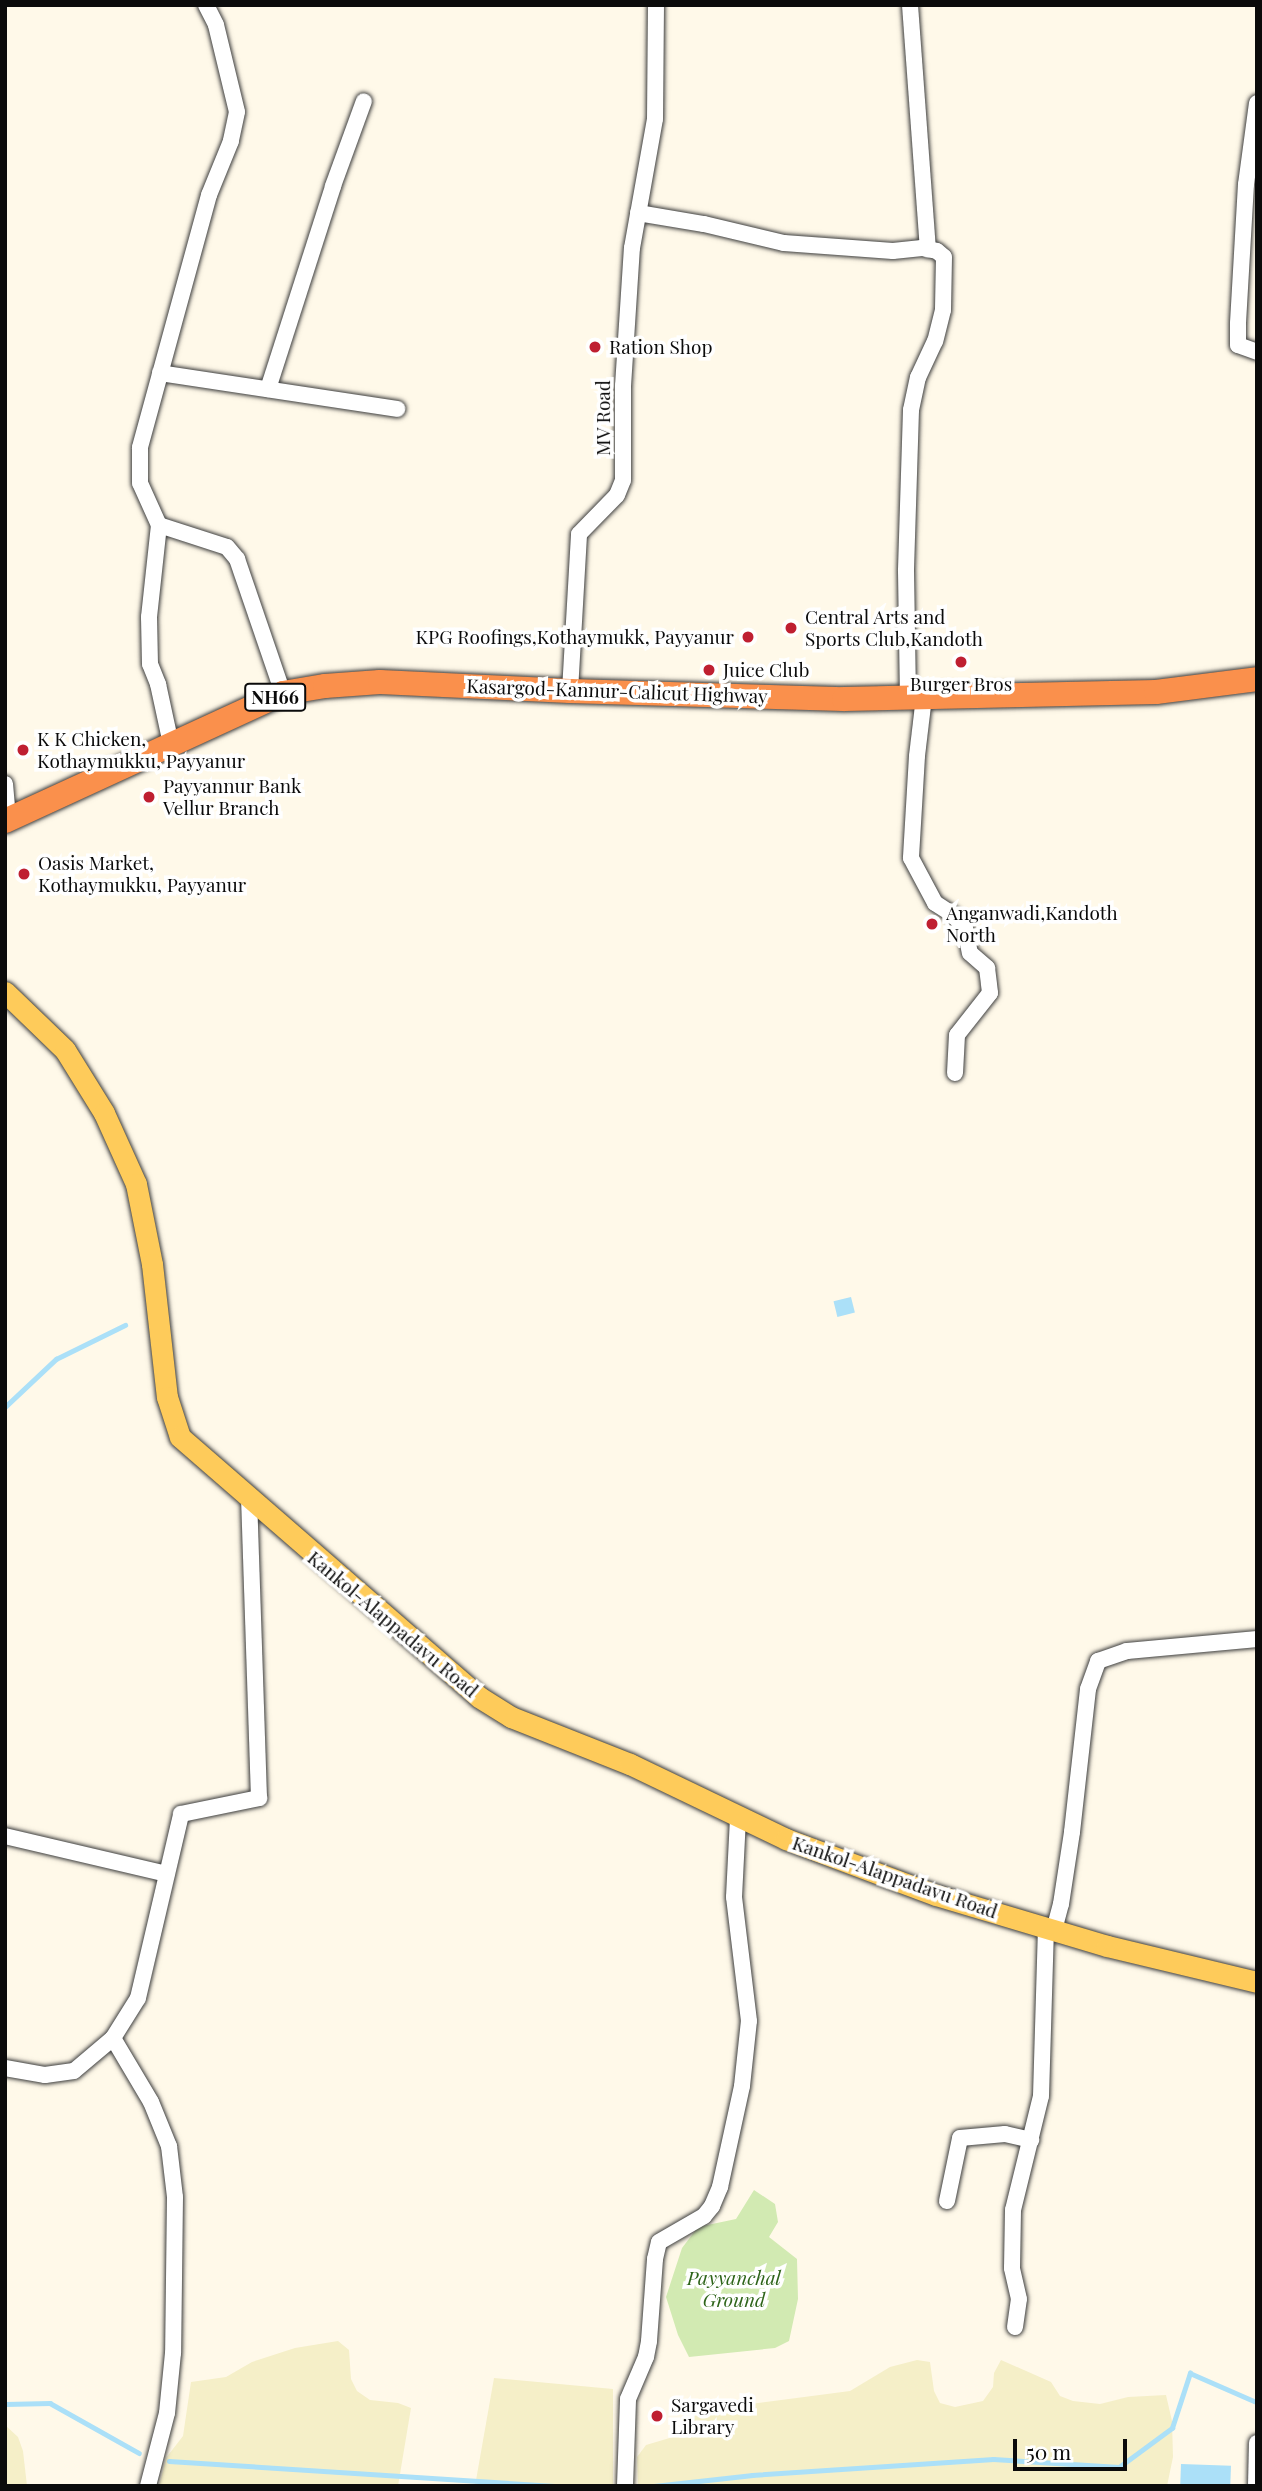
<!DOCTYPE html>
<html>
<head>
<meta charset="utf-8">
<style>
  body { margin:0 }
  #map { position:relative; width:1262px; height:2491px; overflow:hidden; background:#fff9e9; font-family:"Playfair Display",serif }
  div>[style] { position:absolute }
  .farmland>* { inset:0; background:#f5efc8 }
  .green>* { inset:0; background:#d2eab2 }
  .water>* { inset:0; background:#abe0f8; transform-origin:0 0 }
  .stream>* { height:4.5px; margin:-2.25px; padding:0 2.25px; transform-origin:2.25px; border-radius:2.25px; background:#abe0f8 }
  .roads { filter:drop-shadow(0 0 2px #3e3e3e) drop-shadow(0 0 2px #3e3e3e) }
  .minor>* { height:16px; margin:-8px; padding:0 8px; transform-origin:8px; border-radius:8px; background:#fff }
  .major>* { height:21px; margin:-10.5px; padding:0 10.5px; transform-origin:10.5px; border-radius:10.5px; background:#fecb5a }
  .highway>* { height:24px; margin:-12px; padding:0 12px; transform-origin:12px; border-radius:12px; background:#fa904c }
  .dots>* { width:19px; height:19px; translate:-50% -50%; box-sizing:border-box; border:4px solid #fff; border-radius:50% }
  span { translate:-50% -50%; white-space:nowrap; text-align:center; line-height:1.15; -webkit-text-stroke:7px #fff; paint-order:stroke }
  .shield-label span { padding:2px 5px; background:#fff; border:2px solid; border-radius:5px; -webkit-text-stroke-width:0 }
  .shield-label { font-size:18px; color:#0b0b0b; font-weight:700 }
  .poi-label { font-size:19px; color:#0b0b0b }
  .left { translate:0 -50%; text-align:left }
  .right { translate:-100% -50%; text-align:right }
  .street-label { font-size:19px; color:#0b0b0b }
  .park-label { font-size:19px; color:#2e641a; font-style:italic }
  .frame { position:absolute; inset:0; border:7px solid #0b0b0b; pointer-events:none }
  .scale { position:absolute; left:1013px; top:2439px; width:114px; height:32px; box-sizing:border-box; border:4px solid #0b0b0b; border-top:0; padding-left:9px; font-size:21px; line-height:24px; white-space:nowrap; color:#0b0b0b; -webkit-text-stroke:5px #fff; paint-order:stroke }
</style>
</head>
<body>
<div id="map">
  <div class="farmland">
    <div style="clip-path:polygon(338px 2341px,349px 2350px,351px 2379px,357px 2391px,370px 2400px,398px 2403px,411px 2408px,398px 2486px,159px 2486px,166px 2458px,183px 2436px,191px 2382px,226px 2377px,252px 2362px,295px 2348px)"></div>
    <div style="clip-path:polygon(917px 2360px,930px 2362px,934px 2391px,940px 2403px,955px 2407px,983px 2401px,993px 2387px,994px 2373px,1001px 2360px,1051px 2382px,1060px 2396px,1073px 2401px,1100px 2404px,1128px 2397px,1166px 2395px,1172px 2421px,1173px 2457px,1167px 2486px,638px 2486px,637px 2457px,646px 2445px,673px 2437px,688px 2412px,850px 2391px,890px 2367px)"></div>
    <div style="clip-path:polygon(494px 2378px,613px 2389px,613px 2486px,475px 2486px)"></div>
    <div style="clip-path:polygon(5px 2425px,18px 2437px,23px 2451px,27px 2486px,5px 2486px)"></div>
  </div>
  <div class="green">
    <div style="clip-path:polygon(754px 2190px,775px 2204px,778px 2222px,769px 2237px,797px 2259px,798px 2299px,789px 2341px,775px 2348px,689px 2357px,678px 2335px,666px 2297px,682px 2248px,698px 2227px,736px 2219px)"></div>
  </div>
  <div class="water">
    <div style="left:851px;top:1297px;width:16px;height:18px;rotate:76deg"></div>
    <div style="left:1181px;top:2464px;width:50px;height:22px;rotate:2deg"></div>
  </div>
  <div class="stream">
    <div style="left:5px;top:1407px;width:70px;rotate:-43.3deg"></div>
    <div style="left:56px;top:1359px;width:77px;rotate:-26.2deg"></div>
    <div style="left:5px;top:2404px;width:45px;rotate:-1.3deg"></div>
    <div style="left:50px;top:2403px;width:102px;rotate:29.3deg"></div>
    <div style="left:169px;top:2461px;width:386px;rotate:3.7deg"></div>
    <div style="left:654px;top:2486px;width:99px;rotate:-6.4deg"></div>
    <div style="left:752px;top:2475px;width:242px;rotate:-3.8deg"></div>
    <div style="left:993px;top:2459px;width:126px;rotate:3.6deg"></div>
    <div style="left:1119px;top:2467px;width:66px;rotate:-36.3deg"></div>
    <div style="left:1172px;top:2428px;width:58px;rotate:-71.9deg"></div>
    <div style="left:1190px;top:2373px;width:70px;rotate:23.6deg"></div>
  </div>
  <div class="roads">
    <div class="minor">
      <div style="left:206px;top:5px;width:22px;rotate:63deg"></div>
      <div style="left:216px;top:25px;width:89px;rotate:76.4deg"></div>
      <div style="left:237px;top:112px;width:30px;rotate:102deg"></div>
      <div style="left:231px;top:141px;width:58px;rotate:112.2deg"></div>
      <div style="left:209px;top:195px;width:262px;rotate:105.3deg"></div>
      <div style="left:140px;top:448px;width:35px;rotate:90deg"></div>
      <div style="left:140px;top:483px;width:46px;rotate:65.7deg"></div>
      <div style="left:159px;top:525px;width:71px;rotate:17.9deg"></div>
      <div style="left:227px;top:547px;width:16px;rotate:50deg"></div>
      <div style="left:237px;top:559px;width:142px;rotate:71.1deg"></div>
      <div style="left:910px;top:5px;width:245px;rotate:85.8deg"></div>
      <div style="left:1257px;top:103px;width:82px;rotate:97.7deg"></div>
      <div style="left:1246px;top:184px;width:140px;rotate:93.3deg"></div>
      <div style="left:1238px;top:324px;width:21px;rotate:90deg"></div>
      <div style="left:1238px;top:345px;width:20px;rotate:20deg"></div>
      <div style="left:638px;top:213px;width:67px;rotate:9.5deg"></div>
      <div style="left:704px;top:224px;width:82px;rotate:13.4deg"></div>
      <div style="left:784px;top:243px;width:109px;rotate:4.2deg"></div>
      <div style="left:893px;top:251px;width:29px;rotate:-6deg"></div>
      <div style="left:922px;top:248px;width:15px;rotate:11deg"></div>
      <div style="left:937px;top:251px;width:9px;rotate:41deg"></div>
      <div style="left:944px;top:257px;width:53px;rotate:91.1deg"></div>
      <div style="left:943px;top:310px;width:32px;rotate:104deg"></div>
      <div style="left:935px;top:341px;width:40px;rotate:115deg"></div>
      <div style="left:918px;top:377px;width:34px;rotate:102deg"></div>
      <div style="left:911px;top:410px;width:161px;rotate:91.8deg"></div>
      <div style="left:906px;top:571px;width:125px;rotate:89.1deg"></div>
      <div style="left:160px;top:373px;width:240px;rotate:8.6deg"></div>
      <div style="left:268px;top:389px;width:213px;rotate:-72.2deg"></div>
      <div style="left:333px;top:186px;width:90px;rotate:-70deg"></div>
      <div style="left:159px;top:525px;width:93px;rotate:96.2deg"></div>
      <div style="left:149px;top:617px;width:47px;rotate:88.8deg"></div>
      <div style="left:150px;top:664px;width:22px;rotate:68deg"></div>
      <div style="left:158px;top:684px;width:61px;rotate:77.8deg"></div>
      <div style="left:570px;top:691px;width:157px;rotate:-86.7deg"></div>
      <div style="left:579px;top:534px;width:54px;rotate:-45.7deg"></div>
      <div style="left:617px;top:495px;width:16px;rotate:-68deg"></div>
      <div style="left:623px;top:480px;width:94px;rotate:-90deg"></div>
      <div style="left:623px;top:386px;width:138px;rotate:-86.3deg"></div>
      <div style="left:632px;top:248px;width:131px;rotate:-79.9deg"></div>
      <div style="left:655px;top:119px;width:114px;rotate:-89.5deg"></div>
      <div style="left:924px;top:697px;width:59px;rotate:96.8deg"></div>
      <div style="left:917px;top:756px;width:102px;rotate:93.4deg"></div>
      <div style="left:911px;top:858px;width:51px;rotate:61.9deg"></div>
      <div style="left:935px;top:903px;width:20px;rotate:33deg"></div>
      <div style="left:952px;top:914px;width:19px;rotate:47deg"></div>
      <div style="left:965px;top:928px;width:25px;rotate:79deg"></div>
      <div style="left:970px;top:953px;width:23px;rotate:41deg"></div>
      <div style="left:987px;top:968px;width:25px;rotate:83deg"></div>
      <div style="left:990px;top:993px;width:53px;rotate:128.2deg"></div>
      <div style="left:957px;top:1035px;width:38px;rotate:93deg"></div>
      <div style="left:5px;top:784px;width:35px;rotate:85deg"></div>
      <div style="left:5px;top:1836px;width:166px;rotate:13.2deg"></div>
      <div style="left:1054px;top:1930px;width:27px;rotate:-75deg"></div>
      <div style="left:1061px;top:1904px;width:73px;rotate:-81.3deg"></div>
      <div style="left:1072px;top:1832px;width:144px;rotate:-83.6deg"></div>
      <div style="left:1088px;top:1689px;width:30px;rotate:-70deg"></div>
      <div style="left:1098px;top:1661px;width:31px;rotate:-19deg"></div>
      <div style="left:1127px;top:1651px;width:131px;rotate:-5.3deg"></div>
      <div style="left:113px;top:2038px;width:74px;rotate:59.3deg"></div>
      <div style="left:151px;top:2102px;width:48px;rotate:67.8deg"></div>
      <div style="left:169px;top:2146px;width:51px;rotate:83.3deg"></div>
      <div style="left:175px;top:2197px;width:156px;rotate:90.7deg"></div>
      <div style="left:173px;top:2353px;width:60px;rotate:95.7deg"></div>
      <div style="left:167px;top:2413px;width:75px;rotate:104.6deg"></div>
      <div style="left:5px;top:2068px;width:41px;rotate:9.9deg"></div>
      <div style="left:45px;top:2075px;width:29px;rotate:-8deg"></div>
      <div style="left:74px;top:2071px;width:51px;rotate:-40.2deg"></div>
      <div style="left:113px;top:2038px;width:47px;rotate:-58deg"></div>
      <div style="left:138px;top:1998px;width:189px;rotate:-76.8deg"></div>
      <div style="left:181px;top:1814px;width:80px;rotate:-11.6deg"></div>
      <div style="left:259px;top:1798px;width:301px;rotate:-91.9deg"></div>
      <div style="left:947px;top:2201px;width:64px;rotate:-78.3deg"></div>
      <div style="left:960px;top:2138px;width:45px;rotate:-5.1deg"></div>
      <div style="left:1005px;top:2134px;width:27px;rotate:13deg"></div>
      <div style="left:1015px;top:2327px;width:28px;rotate:-82deg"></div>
      <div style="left:1019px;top:2299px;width:32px;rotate:-103deg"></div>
      <div style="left:1012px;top:2268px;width:58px;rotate:-89deg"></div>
      <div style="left:1013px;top:2210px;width:117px;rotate:-76.2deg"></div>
      <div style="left:1041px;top:2096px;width:168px;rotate:-88.3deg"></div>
      <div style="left:625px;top:2486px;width:87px;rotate:-88deg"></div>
      <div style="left:628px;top:2399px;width:46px;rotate:-66.8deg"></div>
      <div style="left:646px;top:2357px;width:16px;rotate:-79deg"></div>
      <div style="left:649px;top:2341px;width:82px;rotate:-85.8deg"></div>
      <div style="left:655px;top:2259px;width:17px;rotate:-77deg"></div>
      <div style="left:659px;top:2242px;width:52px;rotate:-30deg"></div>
      <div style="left:704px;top:2216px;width:13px;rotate:-51deg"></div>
      <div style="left:712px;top:2206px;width:21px;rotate:-67deg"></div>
      <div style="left:720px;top:2187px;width:103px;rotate:-77.7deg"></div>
      <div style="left:742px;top:2086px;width:65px;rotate:-83.9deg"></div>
      <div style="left:749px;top:2021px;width:125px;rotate:-96.9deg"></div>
      <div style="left:734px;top:1897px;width:80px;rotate:-87.1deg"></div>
      <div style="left:1256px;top:2486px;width:43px;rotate:-88.7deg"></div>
    </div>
    <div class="major">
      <div style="left:5px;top:992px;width:83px;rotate:44deg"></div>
      <div style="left:65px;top:1050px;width:74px;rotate:58.2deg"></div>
      <div style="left:104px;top:1113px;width:78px;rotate:65.7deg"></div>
      <div style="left:136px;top:1184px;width:82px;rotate:78.7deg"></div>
      <div style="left:152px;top:1264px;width:134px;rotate:83.6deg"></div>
      <div style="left:167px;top:1397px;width:42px;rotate:72deg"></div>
      <div style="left:180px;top:1437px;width:396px;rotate:41deg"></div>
      <div style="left:479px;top:1697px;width:38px;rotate:32deg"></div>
      <div style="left:511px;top:1717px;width:128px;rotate:21.6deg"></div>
      <div style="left:630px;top:1764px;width:173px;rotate:25.7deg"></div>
      <div style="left:786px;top:1839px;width:160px;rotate:20.5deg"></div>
      <div style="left:936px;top:1895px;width:178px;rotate:16.6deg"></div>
      <div style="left:1107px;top:1946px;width:154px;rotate:13.5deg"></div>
    </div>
    <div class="highway">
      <div style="left:5px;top:821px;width:306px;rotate:-24.7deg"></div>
      <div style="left:283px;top:693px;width:43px;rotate:-9.5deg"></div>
      <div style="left:325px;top:686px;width:55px;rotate:-4.2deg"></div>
      <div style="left:380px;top:682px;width:190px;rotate:2.7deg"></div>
      <div style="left:570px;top:691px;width:274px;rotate:1.7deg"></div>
      <div style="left:844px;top:699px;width:312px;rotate:-1.3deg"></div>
      <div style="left:1156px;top:692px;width:102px;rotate:-7.3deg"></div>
    </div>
  </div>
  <div class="dots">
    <div style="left:595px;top:347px;background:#bf1f31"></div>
    <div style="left:791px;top:628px;background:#bf1f31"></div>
    <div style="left:748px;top:637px;background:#bf1f31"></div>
    <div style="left:961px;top:662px;background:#bf1f31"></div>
    <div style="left:709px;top:670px;background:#bf1f31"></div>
    <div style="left:23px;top:750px;background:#bf1f31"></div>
    <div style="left:149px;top:797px;background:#bf1f31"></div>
    <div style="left:24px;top:874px;background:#bf1f31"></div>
    <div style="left:932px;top:924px;background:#bf1f31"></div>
    <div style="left:657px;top:2416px;background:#bf1f31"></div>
  </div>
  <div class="shield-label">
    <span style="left:275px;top:697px">NH66</span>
  </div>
  <div class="poi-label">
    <span class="left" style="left:609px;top:347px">Ration Shop</span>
    <span class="left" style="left:805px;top:628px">Central Arts and<br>Sports Club,Kandoth</span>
    <span class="right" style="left:734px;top:637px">KPG Roofings,Kothaymukk, Payyanur</span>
    <span class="left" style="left:723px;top:670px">Juice Club</span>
    <span style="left:961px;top:684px">Burger Bros</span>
    <span class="left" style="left:37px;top:750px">K K Chicken,<br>Kothaymukku, Payyanur</span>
    <span class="left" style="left:163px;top:797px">Payyannur Bank<br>Vellur Branch</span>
    <span class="left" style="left:38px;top:874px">Oasis Market,<br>Kothaymukku, Payyanur</span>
    <span class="left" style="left:946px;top:924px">Anganwadi,Kandoth<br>North</span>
    <span class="left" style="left:671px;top:2416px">Sargavedi<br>Library</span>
  </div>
  <div class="street-label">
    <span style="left:603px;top:418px;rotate:-90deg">MV Road</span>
    <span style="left:617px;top:691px;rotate:2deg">Kasargod-Kannur-Calicut Highway</span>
    <span style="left:393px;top:1624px;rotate:40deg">Kankol-Alappadavu Road</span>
    <span style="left:895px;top:1877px;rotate:19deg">Kankol-Alappadavu Road</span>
  </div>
  <div class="park-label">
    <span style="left:734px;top:2289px">Payyanchal<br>Ground</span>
  </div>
  <div class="frame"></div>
  <div class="scale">50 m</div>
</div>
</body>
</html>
